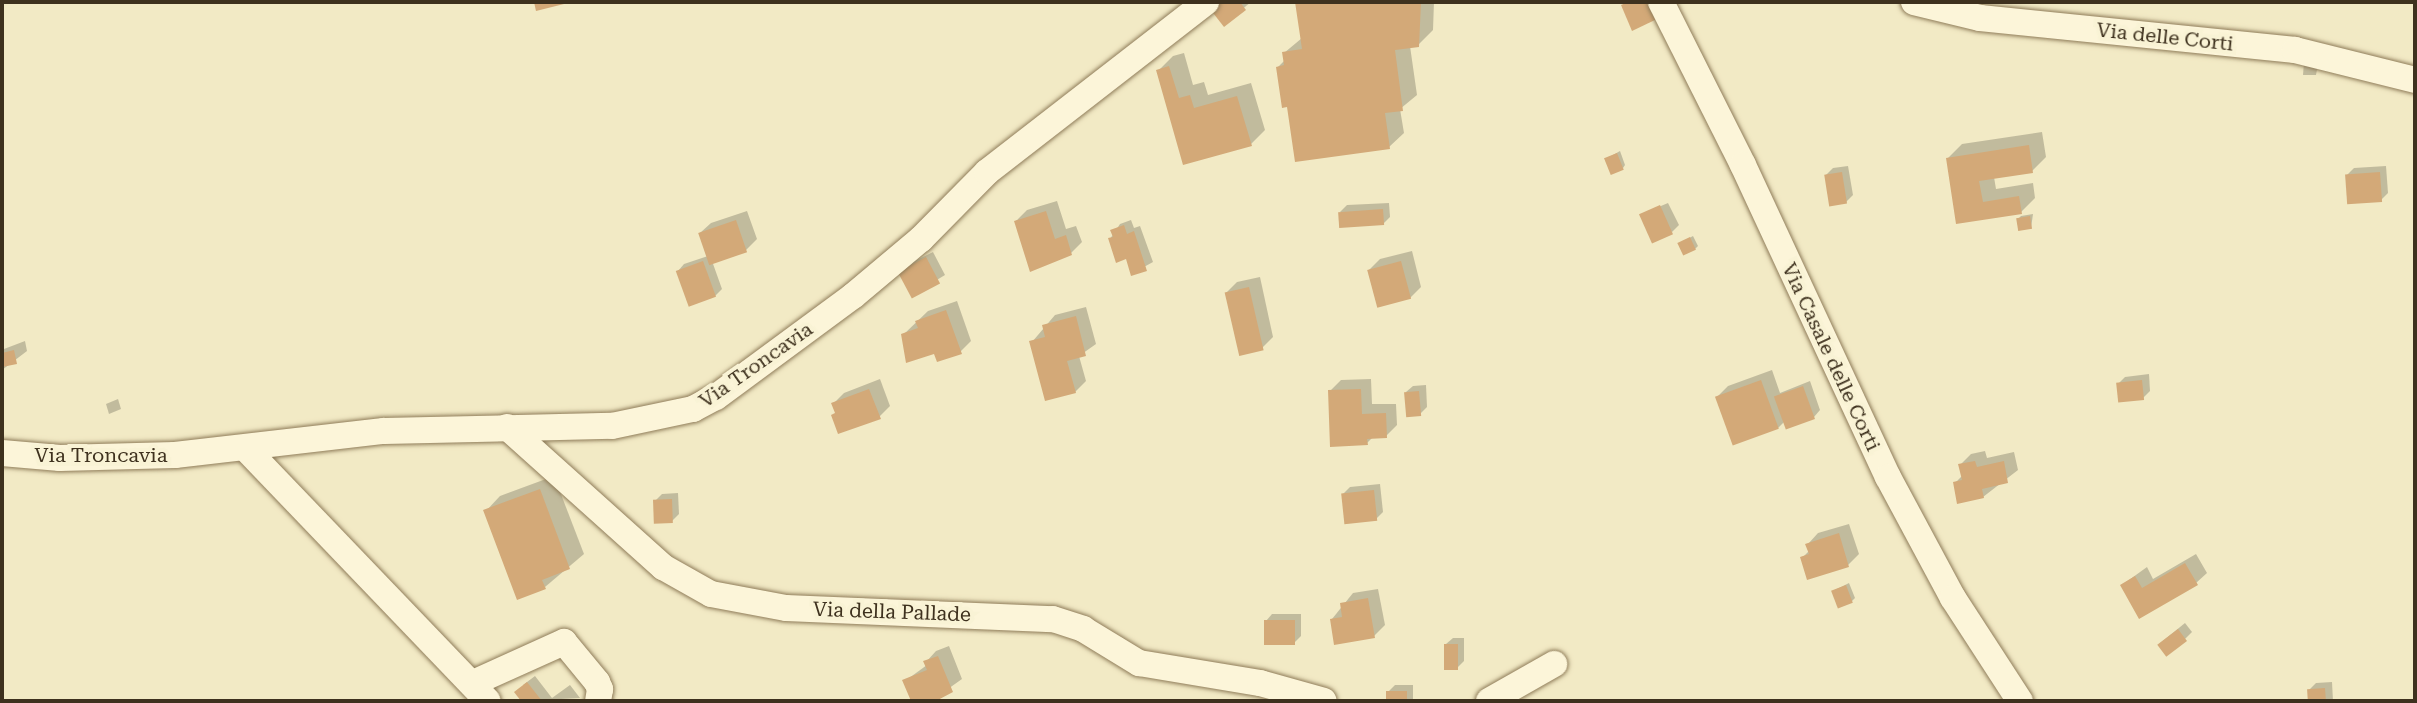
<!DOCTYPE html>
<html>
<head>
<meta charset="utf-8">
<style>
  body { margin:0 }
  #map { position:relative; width:2417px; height:703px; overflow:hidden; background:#f2eac5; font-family:"Roboto Serif",serif }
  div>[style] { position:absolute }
  .shadow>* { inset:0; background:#0003 }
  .building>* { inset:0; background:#d3a978; transform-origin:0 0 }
  .roads { filter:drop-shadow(0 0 2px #8f7c59) drop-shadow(0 0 2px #8f7c59) }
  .minor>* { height:26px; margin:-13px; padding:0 13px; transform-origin:13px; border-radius:13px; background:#fcf5d9 }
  span { translate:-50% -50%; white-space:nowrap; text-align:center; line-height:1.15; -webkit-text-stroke:8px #f9f3d5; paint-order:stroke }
  .street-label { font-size:20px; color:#3e311e }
  .frame { position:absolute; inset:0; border:4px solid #3e311e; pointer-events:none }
</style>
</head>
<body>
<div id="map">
  <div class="shadow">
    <div style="clip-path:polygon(1220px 2px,1251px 2px,1224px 24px)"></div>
    <div style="clip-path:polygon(1297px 2px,1434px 2px,1433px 30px,1418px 45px,1410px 46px,1417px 95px,1400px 109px,1404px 133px,1389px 147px,1289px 104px,1278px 67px,1285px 60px,1284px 53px,1302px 38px)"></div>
    <div style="clip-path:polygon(1184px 53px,1193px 85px,1204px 82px,1208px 95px,1251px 83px,1265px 130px,1251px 144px,1185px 162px,1159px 70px,1173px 56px)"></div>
    <div style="clip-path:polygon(2319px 59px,2316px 75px,2303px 75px,2304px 62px)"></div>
    <div style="clip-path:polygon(2042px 132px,2046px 157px,2032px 171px,1994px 177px,1996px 189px,2033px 183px,2035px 198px,2021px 212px,1958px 222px,1948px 158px,1962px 144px)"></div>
    <div style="clip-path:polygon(1620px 151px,1625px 165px,1623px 168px,1606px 159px)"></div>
    <div style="clip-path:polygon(1848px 166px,1853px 195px,1846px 202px,1826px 175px,1833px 168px)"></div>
    <div style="clip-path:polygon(2386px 166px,2388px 193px,2381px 200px,2347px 175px,2354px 168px)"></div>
    <div style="clip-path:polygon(1057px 201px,1066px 229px,1076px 226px,1082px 242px,1071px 253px,1016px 221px,1027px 210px)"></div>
    <div style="clip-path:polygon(1389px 203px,1390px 217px,1383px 224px,1340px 212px,1347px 205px)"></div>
    <div style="clip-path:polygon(1668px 203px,1679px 225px,1672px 232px,1642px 214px)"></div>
    <div style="clip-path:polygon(747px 211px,757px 239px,746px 250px,712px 261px,722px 289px,715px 296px,678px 271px,684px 264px,708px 256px,700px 233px,711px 223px)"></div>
    <div style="clip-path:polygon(2033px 214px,2031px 228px,2018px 219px,2021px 216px)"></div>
    <div style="clip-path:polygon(1131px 220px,1134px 228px,1140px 226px,1153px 262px,1133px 273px,1127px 257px,1110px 239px,1120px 224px)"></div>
    <div style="clip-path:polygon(1693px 236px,1698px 246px,1695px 249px,1680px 243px)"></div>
    <div style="clip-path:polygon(1412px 251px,1421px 287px,1410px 298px,1369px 270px,1380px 259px)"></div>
    <div style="clip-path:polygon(933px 252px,945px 275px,912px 295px,907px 265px)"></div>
    <div style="clip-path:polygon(1260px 277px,1273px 337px,1262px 348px,1226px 293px,1237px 282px)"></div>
    <div style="clip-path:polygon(957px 301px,971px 341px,960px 352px,935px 351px,903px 335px,928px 311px)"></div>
    <div style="clip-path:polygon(1086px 307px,1096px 344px,1079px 356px,1086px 381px,1075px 392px,1032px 342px,1055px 315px)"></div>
    <div style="clip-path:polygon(2px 339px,4px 349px,25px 341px,27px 351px,2px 370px)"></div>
    <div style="clip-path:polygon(1772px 370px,1780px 393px,1810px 381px,1820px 410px,1814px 417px,1785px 421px,1778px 428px,1718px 396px,1728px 386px)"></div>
    <div style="clip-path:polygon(2149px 374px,2150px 391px,2143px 398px,2118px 384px,2125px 377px)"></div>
    <div style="clip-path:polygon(880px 379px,890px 406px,879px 417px,837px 411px,834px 403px,844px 393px)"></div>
    <div style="clip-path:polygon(1371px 379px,1372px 404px,1396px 404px,1397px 425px,1386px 436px,1374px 436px,1367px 443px,1330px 391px,1341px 380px)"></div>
    <div style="clip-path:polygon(1426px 385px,1427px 407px,1420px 414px,1406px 392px,1413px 386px)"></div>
    <div style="clip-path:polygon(118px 399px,121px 409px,109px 414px,106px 404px)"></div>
    <div style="clip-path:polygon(1985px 451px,1987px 458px,2014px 452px,2018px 470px,1983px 497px,1955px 483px,1963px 475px,1960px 465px,1971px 454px)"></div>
    <div style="clip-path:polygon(554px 476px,584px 554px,545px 587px,486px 511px,500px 496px)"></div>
    <div style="clip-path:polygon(1380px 484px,1383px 512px,1376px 519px,1343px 494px,1350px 487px)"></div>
    <div style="clip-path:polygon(678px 493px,679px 514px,672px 521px,655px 501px,662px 494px)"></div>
    <div style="clip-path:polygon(1849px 524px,1859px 554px,1848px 565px,1802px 558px,1810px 550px,1808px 544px,1818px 533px)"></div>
    <div style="clip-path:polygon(2196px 554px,2207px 573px,2196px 583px,2140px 616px,2122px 585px,2147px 567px,2153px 579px)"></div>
    <div style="clip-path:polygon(1849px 583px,1855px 598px,1852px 601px,1833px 591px)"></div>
    <div style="clip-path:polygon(1378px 589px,1385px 625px,1374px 636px,1332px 619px,1353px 593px)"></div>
    <div style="clip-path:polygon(1272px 614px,1301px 614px,1301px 636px,1294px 643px,1266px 621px)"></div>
    <div style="clip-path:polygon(2185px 623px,2192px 632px,2185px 639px,2159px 644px)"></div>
    <div style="clip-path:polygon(1453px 638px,1464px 638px,1464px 661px,1457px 668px,1446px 644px)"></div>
    <div style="clip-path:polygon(949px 646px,962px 679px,931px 701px,913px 701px,905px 681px,927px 665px,926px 662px,936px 651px)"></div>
    <div style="clip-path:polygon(535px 676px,552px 698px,570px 685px,580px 698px,524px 701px,523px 685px)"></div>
    <div style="clip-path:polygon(2332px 682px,2333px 701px,2310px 701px,2309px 690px,2316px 683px)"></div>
    <div style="clip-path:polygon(1395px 685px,1413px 685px,1413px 701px,1388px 701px,1388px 692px)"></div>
  </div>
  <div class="building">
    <div style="clip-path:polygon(534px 2px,568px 2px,568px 3px,536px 11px)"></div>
    <div style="clip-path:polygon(1220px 2px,1240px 2px,1246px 10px,1224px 27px,1210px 9px)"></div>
    <div style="clip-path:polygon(1295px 2px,1421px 2px,1419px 47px,1395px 50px,1403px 111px,1385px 113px,1390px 149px,1295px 162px,1287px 107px,1282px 108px,1276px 67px,1284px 65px,1282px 52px,1302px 49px)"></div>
    <div style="clip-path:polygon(1628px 2px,1650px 2px,1657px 19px,1632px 31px,1621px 5px)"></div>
    <div style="clip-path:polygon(1169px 66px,1179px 98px,1190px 95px,1194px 108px,1237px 96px,1252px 146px,1183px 165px,1156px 70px)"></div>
    <div style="clip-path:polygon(2029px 145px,2033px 173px,1979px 181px,1983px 202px,2019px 196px,2022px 214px,1956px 224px,1946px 158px)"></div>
    <div style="left:1617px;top:153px;width:18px;height:14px;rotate:68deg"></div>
    <div style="left:1842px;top:172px;width:32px;height:18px;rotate:81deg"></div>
    <div style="left:2380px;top:172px;width:30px;height:35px;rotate:86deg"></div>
    <div style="left:1660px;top:205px;width:32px;height:23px;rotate:66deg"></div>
    <div style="left:1383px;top:209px;width:16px;height:45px;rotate:86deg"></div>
    <div style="clip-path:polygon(1046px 211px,1055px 239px,1066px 235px,1072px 255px,1030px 272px,1014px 221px)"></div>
    <div style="left:2030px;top:216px;width:13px;height:14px;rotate:81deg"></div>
    <div style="left:736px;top:220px;width:34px;height:40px;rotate:71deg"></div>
    <div style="clip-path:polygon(1124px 225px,1127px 234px,1134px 231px,1147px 271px,1131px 276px,1126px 259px,1116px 263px,1108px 238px,1113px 237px,1110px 230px)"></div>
    <div style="left:1690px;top:237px;width:14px;height:14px;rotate:65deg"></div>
    <div style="left:926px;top:257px;width:30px;height:32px;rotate:62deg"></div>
    <div style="left:703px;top:261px;width:38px;height:29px;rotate:70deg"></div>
    <div style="left:1401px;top:261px;width:39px;height:35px;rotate:75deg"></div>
    <div style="left:1249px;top:287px;width:65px;height:25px;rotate:77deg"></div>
    <div style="clip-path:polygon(946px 310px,962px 354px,937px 362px,934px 354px,906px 363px,901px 334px,918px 328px,915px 321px)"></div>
    <div style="clip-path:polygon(1076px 316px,1086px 356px,1067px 361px,1076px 393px,1045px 401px,1029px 341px,1045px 337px,1042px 325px)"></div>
    <div style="clip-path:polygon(14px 350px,17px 364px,2px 367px,2px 353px)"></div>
    <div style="left:1761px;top:380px;width:52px;height:49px;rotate:70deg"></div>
    <div style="left:2142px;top:380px;width:20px;height:26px;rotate:84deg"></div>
    <div style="left:1803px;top:386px;width:35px;height:31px;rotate:70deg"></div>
    <div style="clip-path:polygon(869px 389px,881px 419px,838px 434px,831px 415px,835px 413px,831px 403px)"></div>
    <div style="clip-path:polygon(1361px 389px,1362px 414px,1386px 413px,1387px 438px,1367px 439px,1368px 445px,1330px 447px,1328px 390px)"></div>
    <div style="left:1419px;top:391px;width:25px;height:15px;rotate:85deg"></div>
    <div style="clip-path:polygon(1975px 461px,1977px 467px,2004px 461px,2008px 483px,1982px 489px,1984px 498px,1957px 504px,1953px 482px,1962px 480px,1958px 464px)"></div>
    <div style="clip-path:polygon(540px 489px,570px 569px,542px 580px,546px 589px,517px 600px,483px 510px)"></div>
    <div style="left:1374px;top:490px;width:31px;height:33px;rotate:84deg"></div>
    <div style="left:672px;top:499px;width:24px;height:19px;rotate:88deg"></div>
    <div style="clip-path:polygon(1839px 533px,1849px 567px,1807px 580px,1800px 557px,1809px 554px,1805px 544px)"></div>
    <div style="clip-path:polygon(2185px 563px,2198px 585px,2139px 619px,2120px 585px,2135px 576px,2142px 588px)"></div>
    <div style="left:1846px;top:585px;width:19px;height:16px;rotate:69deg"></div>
    <div style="clip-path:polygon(1368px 598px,1375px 638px,1334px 645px,1330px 619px,1342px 617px,1340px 603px)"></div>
    <div style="left:1264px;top:620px;width:31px;height:25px"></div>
    <div style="left:2178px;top:629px;width:15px;height:26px;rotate:53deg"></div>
    <div style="left:1444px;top:644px;width:14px;height:26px"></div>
    <div style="clip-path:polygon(938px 656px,953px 692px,936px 701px,911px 701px,902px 680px,927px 670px,923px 661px)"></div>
    <div style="clip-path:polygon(527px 682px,542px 701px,521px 701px,514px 692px)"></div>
    <div style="left:2325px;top:688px;width:13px;height:18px;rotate:86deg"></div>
    <div style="left:1407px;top:691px;width:10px;height:21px;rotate:90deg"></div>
  </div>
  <div class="roads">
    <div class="minor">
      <div style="left:1661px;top:2px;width:182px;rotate:63.3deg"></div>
      <div style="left:1743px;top:165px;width:344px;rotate:65.1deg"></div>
      <div style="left:1888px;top:477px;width:137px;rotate:61.8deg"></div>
      <div style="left:1953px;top:598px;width:123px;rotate:57deg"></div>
      <div style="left:1914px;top:2px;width:68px;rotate:13.6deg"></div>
      <div style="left:1980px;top:18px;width:317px;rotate:5.8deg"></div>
      <div style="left:2295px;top:50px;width:124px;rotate:14deg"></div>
      <div style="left:507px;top:427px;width:210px;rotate:41.9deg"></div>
      <div style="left:663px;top:567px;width:55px;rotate:29.4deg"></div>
      <div style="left:711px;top:594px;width:76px;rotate:10.6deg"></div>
      <div style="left:786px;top:608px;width:267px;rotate:2.4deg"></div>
      <div style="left:1053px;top:619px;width:32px;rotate:18deg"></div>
      <div style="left:1083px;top:629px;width:66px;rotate:31.3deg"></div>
      <div style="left:1139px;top:663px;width:123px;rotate:9.4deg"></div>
      <div style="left:1260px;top:683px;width:66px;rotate:15.7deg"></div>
      <div style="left:246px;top:449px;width:349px;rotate:46.2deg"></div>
      <div style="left:2px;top:453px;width:58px;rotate:4.9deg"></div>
      <div style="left:60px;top:458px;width:115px;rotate:-1.5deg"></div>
      <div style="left:175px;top:455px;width:210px;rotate:-6.6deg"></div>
      <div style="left:384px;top:431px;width:228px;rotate:-1.3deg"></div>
      <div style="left:612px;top:426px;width:83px;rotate:-11.9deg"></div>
      <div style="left:693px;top:409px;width:26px;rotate:-28deg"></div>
      <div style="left:716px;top:397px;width:170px;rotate:-36.4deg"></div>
      <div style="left:853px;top:296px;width:89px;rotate:-40deg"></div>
      <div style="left:921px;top:239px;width:94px;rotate:-45.4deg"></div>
      <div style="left:987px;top:172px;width:277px;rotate:-37.8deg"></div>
      <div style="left:473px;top:683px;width:100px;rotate:-24.3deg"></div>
      <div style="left:564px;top:642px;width:52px;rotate:50.5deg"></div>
      <div style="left:597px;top:682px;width:8px;rotate:67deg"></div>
      <div style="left:600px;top:689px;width:12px;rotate:99deg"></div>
      <div style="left:1489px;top:701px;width:75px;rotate:-29.6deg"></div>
    </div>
  </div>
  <div class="street-label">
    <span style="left:2165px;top:37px;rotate:6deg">Via delle Corti</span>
    <span style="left:1831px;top:357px;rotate:65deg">Via Casale delle Corti</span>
    <span style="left:756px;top:365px;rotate:-35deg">Via Troncavia</span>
    <span style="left:101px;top:455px">Via Troncavia</span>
    <span style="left:892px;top:612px;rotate:2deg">Via della Pallade</span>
  </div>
  <div class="frame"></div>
</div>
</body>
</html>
